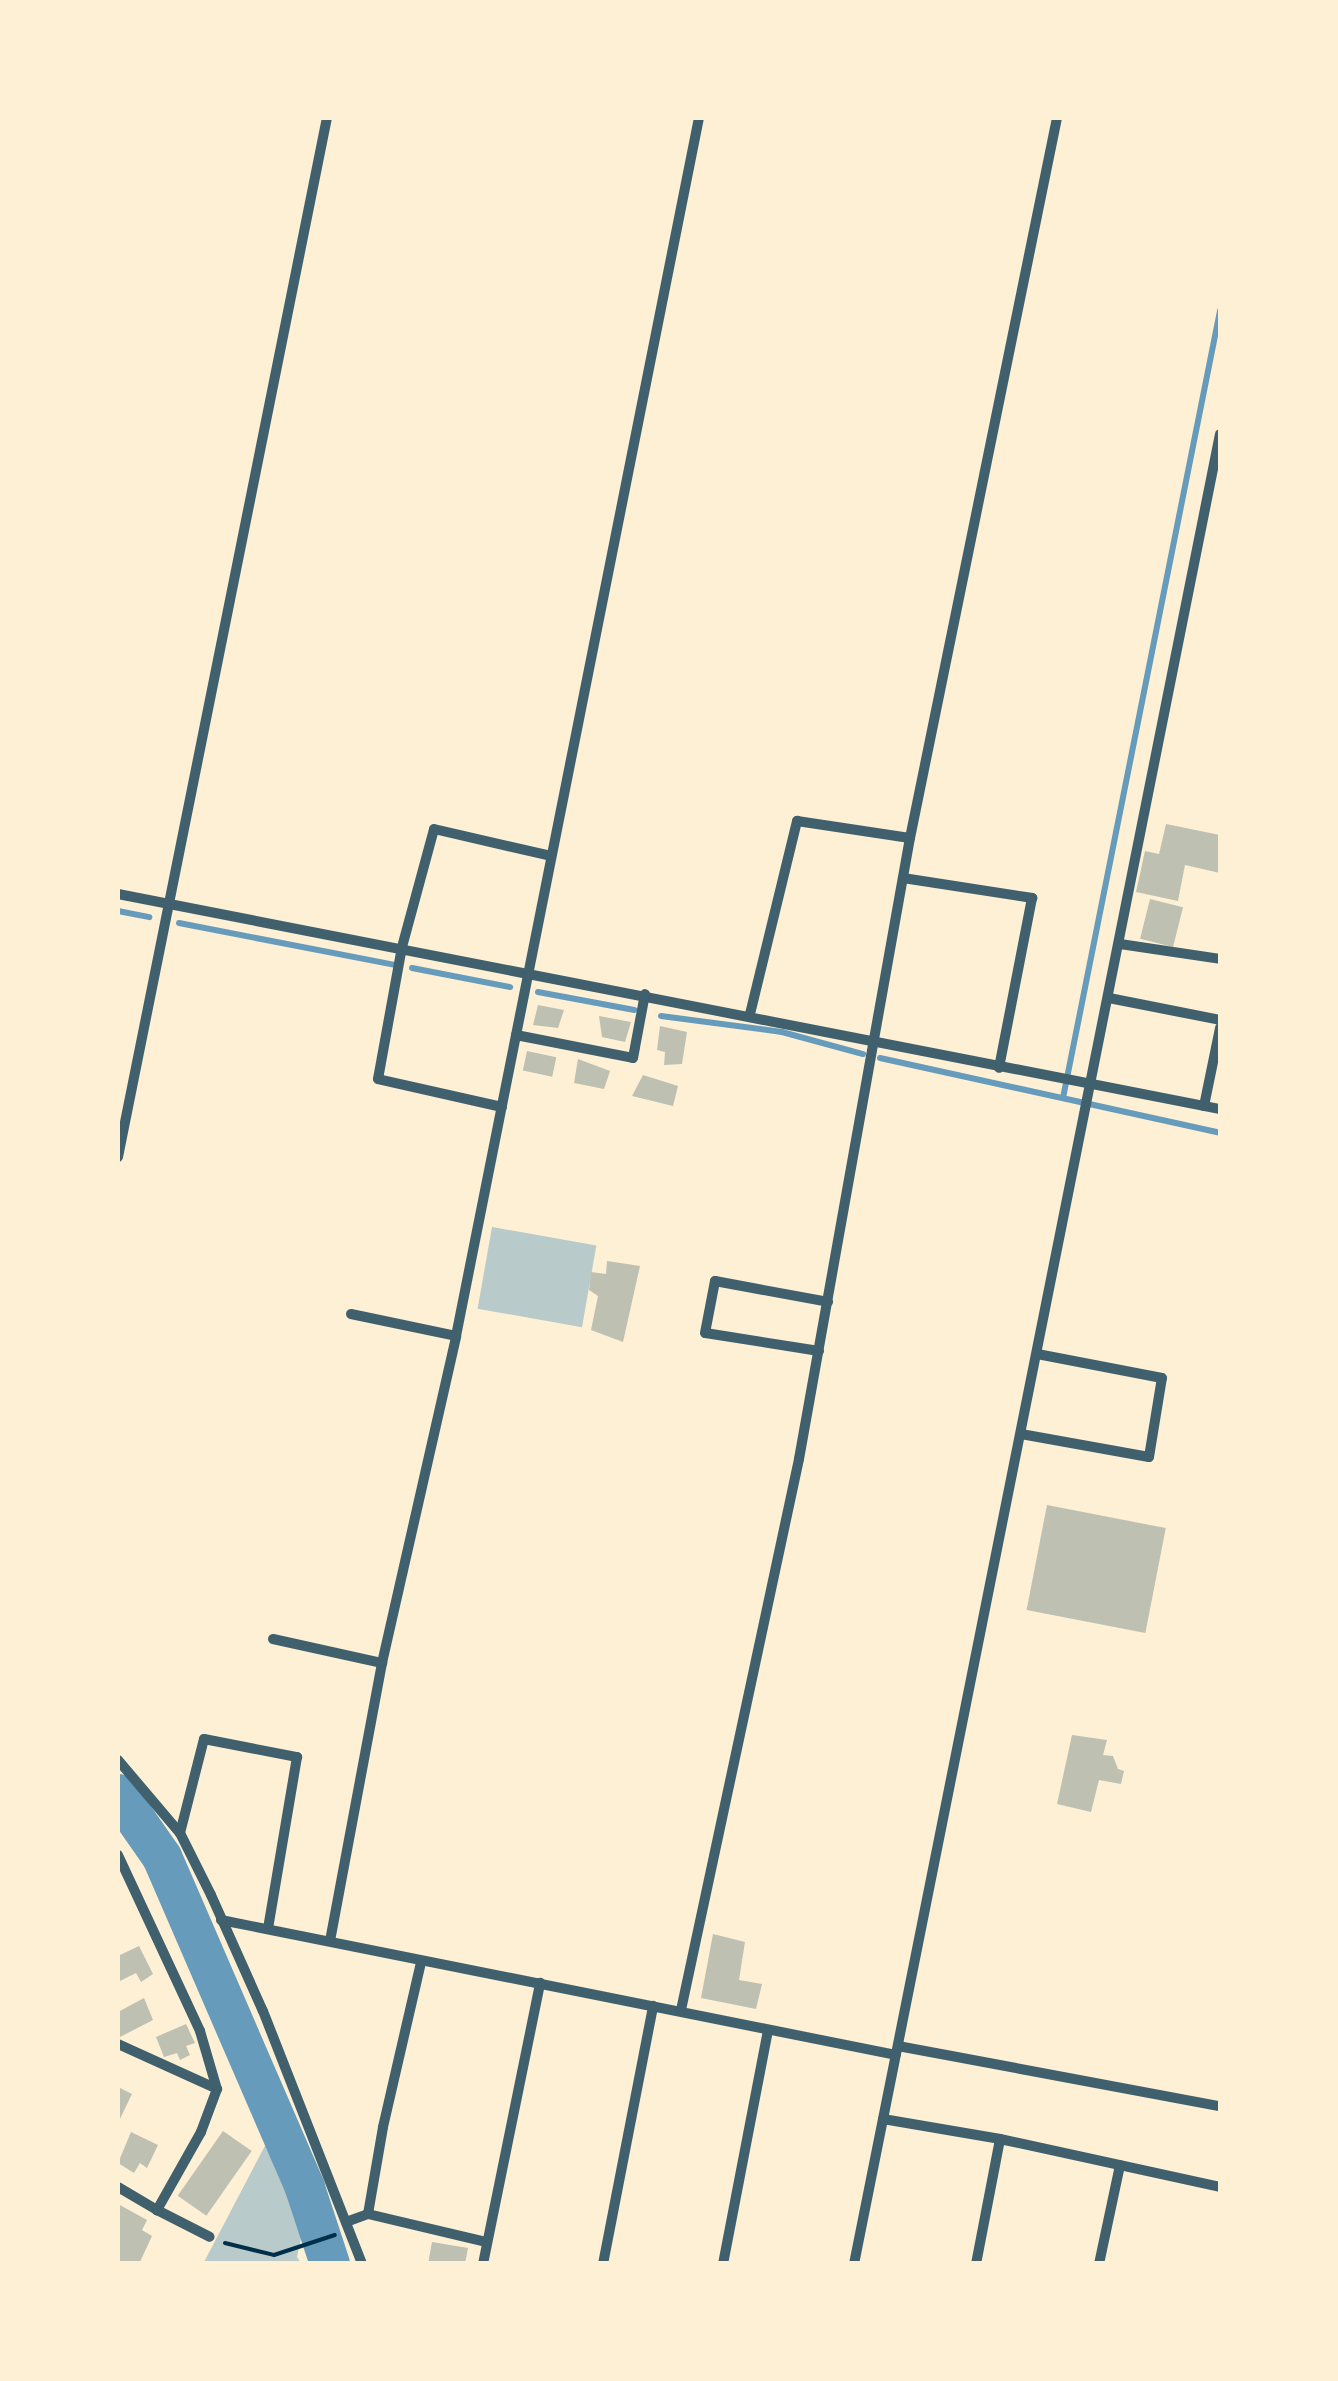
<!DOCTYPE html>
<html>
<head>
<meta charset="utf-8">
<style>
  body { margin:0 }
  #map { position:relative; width:1338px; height:2381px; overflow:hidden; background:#fdf0d5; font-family:Figtree,sans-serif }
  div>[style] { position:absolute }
  .green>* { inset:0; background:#b9caca; transform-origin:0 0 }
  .stream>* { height:6px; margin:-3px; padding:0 3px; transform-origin:3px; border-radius:3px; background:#669bbc }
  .river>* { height:40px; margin:-20px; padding:0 20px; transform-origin:20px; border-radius:20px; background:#669bbc }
  .building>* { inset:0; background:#bec0b2; transform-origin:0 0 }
  .path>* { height:4px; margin:-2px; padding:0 2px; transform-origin:2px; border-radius:2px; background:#003049 }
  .minor>* { height:10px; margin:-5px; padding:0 5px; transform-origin:5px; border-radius:5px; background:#3f606c }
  span { translate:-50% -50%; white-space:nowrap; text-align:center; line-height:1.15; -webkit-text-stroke:10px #fdf0d5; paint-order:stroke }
  .frame { position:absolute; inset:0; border:120px solid #fdf0d5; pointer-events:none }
</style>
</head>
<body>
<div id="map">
  <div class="green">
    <div style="left:492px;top:1227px;width:106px;height:83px;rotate:10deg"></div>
    <div style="clip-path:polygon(267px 2142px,302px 2234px,297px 2257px,301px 2263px,203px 2264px)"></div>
  </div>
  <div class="stream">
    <div style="left:118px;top:911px;width:32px;rotate:11deg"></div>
    <div style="left:179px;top:923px;width:221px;rotate:11deg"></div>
    <div style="left:412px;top:968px;width:100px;rotate:11deg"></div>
    <div style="left:538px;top:992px;width:98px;rotate:10.6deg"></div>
    <div style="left:661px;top:1016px;width:122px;rotate:7.5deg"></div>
    <div style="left:782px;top:1032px;width:84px;rotate:15.2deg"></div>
    <div style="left:880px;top:1058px;width:348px;rotate:12.4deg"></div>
    <div style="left:1063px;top:1098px;width:803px;rotate:-78.72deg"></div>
  </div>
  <div class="river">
    <div style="left:118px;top:1794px;width:77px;rotate:55.1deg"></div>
    <div style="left:162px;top:1857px;width:361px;rotate:66.6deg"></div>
    <div style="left:305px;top:2188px;width:80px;rotate:71.8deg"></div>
  </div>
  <div class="building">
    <div style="clip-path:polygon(1166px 824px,1220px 835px,1220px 873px,1185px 865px,1178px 901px,1136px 892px,1145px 851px,1159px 854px)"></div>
    <div style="left:1150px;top:899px;width:34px;height:41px;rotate:14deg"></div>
    <div style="clip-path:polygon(538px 1005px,564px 1010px,558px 1028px,533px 1025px)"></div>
    <div style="clip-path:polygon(599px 1016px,631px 1022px,625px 1042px,602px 1037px)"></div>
    <div style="clip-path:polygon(660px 1026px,687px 1032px,682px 1064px,664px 1065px,665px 1052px,657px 1050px)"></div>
    <div style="left:527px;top:1051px;width:30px;height:20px;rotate:12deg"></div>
    <div style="clip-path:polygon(578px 1059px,610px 1071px,604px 1089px,574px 1083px)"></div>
    <div style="clip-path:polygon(643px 1075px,678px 1086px,673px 1106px,632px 1096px)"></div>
    <div style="clip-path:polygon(607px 1261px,640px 1266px,623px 1342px,591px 1330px,598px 1296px,589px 1290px,591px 1272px,606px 1274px)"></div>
    <div style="left:1047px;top:1505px;width:121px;height:107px;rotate:11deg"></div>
    <div style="clip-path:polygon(1072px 1735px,1107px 1740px,1103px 1755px,1113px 1756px,1118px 1769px,1124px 1771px,1121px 1784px,1099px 1780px,1091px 1812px,1057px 1804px)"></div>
    <div style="clip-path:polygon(713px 1934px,745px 1942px,739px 1980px,762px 1984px,756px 2009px,701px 1998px)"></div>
    <div style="clip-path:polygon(139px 1946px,153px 1974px,141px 1982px,136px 1973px,118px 1982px,118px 1956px)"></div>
    <div style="clip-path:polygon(144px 1998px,153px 2020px,120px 2037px,118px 2012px)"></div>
    <div style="clip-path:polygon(186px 2024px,195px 2043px,186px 2046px,190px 2055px,180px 2060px,177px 2053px,164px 2057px,156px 2037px)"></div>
    <div style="clip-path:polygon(118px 2087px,132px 2094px,118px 2123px)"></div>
    <div style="left:223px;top:2131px;width:35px;height:79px;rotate:35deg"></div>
    <div style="clip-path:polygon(131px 2132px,158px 2145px,147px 2168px,140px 2163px,134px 2173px,118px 2163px)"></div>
    <div style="clip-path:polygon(118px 2204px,147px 2220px,142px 2230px,152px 2236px,139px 2264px,118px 2261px)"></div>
    <div style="clip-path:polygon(432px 2242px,468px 2248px,465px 2264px,428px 2264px)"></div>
  </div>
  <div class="path">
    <div style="left:225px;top:2243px;width:50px;rotate:13.8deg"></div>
    <div style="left:274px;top:2255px;width:64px;rotate:-18.2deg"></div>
  </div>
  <div class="minor">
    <div style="left:903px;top:878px;width:131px;rotate:8.8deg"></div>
    <div style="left:1032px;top:898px;width:173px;rotate:101deg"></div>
    <div style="left:118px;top:894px;width:1123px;rotate:11.04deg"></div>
    <div style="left:1120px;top:944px;width:101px;rotate:8.5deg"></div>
    <div style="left:1109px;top:998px;width:113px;rotate:11.2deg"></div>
    <div style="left:750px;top:1014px;width:199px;rotate:-76.3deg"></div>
    <div style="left:797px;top:821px;width:114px;rotate:8.6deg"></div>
    <div style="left:516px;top:1035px;width:119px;rotate:11.1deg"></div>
    <div style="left:633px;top:1058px;width:65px;rotate:-79.4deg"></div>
    <div style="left:1204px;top:1106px;width:80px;rotate:-78.4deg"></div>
    <div style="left:502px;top:1107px;width:127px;rotate:-167.3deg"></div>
    <div style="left:378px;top:1079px;width:134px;rotate:-79.7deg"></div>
    <div style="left:402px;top:947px;width:122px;rotate:-74.8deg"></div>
    <div style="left:434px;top:829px;width:120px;rotate:13deg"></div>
    <div style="left:118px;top:1157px;width:1060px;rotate:-78.63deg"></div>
    <div style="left:351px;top:1314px;width:107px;rotate:11.8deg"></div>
    <div style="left:819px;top:1351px;width:115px;rotate:-171deg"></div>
    <div style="left:705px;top:1333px;width:53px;rotate:-79.1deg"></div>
    <div style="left:715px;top:1281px;width:115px;rotate:10.5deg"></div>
    <div style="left:1021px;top:1434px;width:130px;rotate:10.2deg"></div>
    <div style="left:1149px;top:1457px;width:80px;rotate:-80.7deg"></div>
    <div style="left:1162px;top:1378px;width:127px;rotate:-169.1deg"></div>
    <div style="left:273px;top:1639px;width:112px;rotate:12.4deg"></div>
    <div style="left:118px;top:1760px;width:96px;rotate:49.7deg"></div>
    <div style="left:180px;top:1833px;width:69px;rotate:63.4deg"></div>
    <div style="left:211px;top:1895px;width:127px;rotate:65.9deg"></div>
    <div style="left:263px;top:2011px;width:272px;rotate:68.6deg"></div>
    <div style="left:180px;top:1833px;width:97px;rotate:-75.7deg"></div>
    <div style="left:204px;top:1739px;width:95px;rotate:11deg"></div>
    <div style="left:297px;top:1757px;width:174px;rotate:99.6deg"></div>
    <div style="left:118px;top:1855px;width:194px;rotate:65deg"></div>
    <div style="left:200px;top:2031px;width:60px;rotate:73.7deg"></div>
    <div style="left:217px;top:2089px;width:46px;rotate:110.4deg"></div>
    <div style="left:201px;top:2132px;width:90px;rotate:119.4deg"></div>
    <div style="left:157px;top:2210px;width:45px;rotate:-149.5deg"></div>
    <div style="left:221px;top:1920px;width:688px;rotate:11.31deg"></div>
    <div style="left:330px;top:1941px;width:283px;rotate:-79.4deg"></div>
    <div style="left:382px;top:1663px;width:335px;rotate:-77.2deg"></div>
    <div style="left:456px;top:1336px;width:1242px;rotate:-78.72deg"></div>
    <div style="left:681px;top:2010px;width:563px;rotate:-77.91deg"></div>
    <div style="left:799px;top:1459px;width:631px;rotate:-79.87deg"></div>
    <div style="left:910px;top:838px;width:735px;rotate:-78.46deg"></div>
    <div style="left:118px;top:2044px;width:109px;rotate:24.4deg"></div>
    <div style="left:898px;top:2046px;width:328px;rotate:10.6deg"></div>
    <div style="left:883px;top:2119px;width:119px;rotate:9.7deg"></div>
    <div style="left:1000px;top:2139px;width:225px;rotate:12.3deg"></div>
    <div style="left:157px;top:2210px;width:59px;rotate:27deg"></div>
    <div style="left:368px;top:2214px;width:88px;rotate:-80.2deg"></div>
    <div style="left:383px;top:2127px;width:169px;rotate:-77deg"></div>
    <div style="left:346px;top:2222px;width:23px;rotate:-20deg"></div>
    <div style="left:368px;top:2214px;width:121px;rotate:13.3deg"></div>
    <div style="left:483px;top:2264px;width:287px;rotate:-78.5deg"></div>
    <div style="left:603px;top:2264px;width:263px;rotate:-79deg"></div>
    <div style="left:723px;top:2264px;width:238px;rotate:-79.1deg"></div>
    <div style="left:854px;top:2264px;width:1866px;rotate:-78.69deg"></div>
    <div style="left:976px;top:2264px;width:127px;rotate:-79.1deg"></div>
    <div style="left:1099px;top:2264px;width:101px;rotate:-78deg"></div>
  </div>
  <div class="frame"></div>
</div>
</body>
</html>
